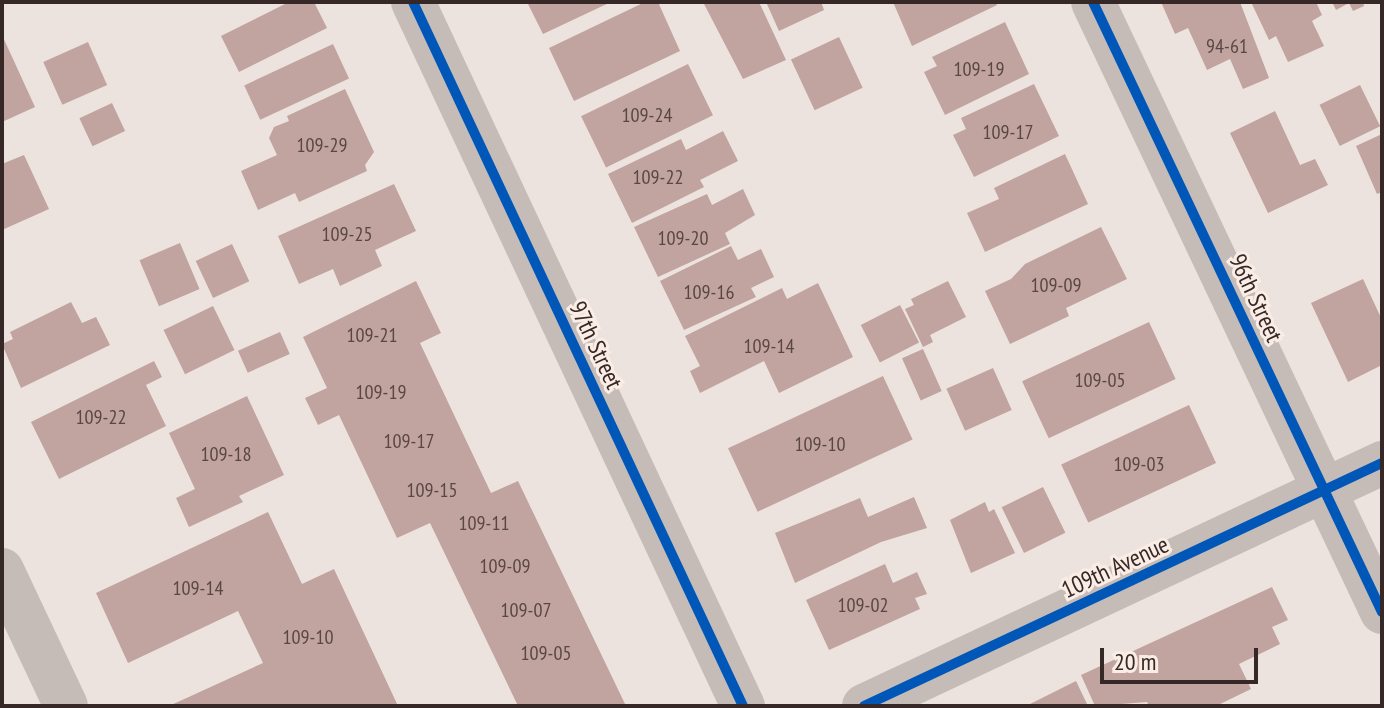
<!DOCTYPE html>
<html>
<head>
<meta charset="utf-8">
<style>
  body { margin:0 }
  #map { position:relative; width:1384px; height:708px; overflow:hidden; background:#ece3df; font-family:"PT Sans Narrow",sans-serif }
  div>[style] { position:absolute }
  .building>* { inset:0; background:#c1a39f; transform-origin:0 0 }
  .minor>* { height:44px; margin:-22px; padding:0 22px; transform-origin:22px; border-radius:22px; background:#c5bcb8 }
  .cycleway>* { height:10px; margin:-5px; padding:0 5px; transform-origin:5px; border-radius:5px; background:#0057b8 }
  span { translate:-50% -50%; white-space:nowrap; text-align:center; line-height:1.15; -webkit-text-stroke:6px #faede5; paint-order:stroke }
  .number-label { font-size:20px; color:#594744 }
  .number-label span { -webkit-text-stroke-width:0 }
  .street-label { font-size:24px; color:#362826 }
  .frame { position:absolute; inset:0; border:4px solid #362826; pointer-events:none }
  .scale { position:absolute; left:1100px; top:648px; width:158px; height:36px; box-sizing:border-box; border:4px solid #362826; border-top:0; padding-left:10px; font-size:24px; line-height:28px; white-space:nowrap; color:#362826; -webkit-text-stroke:6px #faede5; paint-order:stroke }
</style>
</head>
<body>
<div id="map">
  <div class="building">
    <div style="clip-path:polygon(289px 2px,314px 2px,327px 28px,239px 72px,221px 36px)"></div>
    <div style="clip-path:polygon(527px 2px,611px 2px,543px 34px)"></div>
    <div style="clip-path:polygon(645px 2px,658px 2px,680px 51px,574px 101px,549px 48px)"></div>
    <div style="clip-path:polygon(703px 2px,759px 2px,786px 60px,743px 79px)"></div>
    <div style="clip-path:polygon(766px 2px,821px 2px,824px 10px,779px 31px)"></div>
    <div style="clip-path:polygon(893px 2px,996px 2px,997px 5px,912px 46px)"></div>
    <div style="clip-path:polygon(1161px 2px,1240px 2px,1269px 78px,1243px 89px,1230px 59px,1207px 70px,1188px 28px,1175px 34px)"></div>
    <div style="clip-path:polygon(1251px 2px,1316px 2px,1322px 15px,1312px 21px,1324px 46px,1288px 62px,1276px 36px,1269px 40px)"></div>
    <div style="clip-path:polygon(1332px 2px,1363px 2px,1364px 6px,1353px 11px,1349px 3px,1336px 10px)"></div>
    <div style="clip-path:polygon(1005px 22px,1029px 74px,945px 115px,924px 72px,937px 66px,932px 57px)"></div>
    <div style="clip-path:polygon(2px 35px,35px 107px,2px 122px)"></div>
    <div style="left:839px;top:37px;width:56px;height:53px;rotate:65deg"></div>
    <div style="left:88px;top:42px;width:47px;height:49px;rotate:66deg"></div>
    <div style="left:333px;top:44px;width:38px;height:98px;rotate:65deg"></div>
    <div style="left:688px;top:64px;width:57px;height:119px;rotate:64deg"></div>
    <div style="clip-path:polygon(1034px 84px,1059px 136px,974px 177px,953px 135px,966px 129px,961px 118px)"></div>
    <div style="left:1360px;top:85px;width:46px;height:45px;rotate:64deg"></div>
    <div style="clip-path:polygon(345px 89px,374px 152px,365px 165px,367px 171px,299px 202px,295px 193px,258px 210px,241px 171px,277px 155px,269px 138px,274px 127px,289px 121px,287px 116px)"></div>
    <div style="left:112px;top:103px;width:31px;height:36px;rotate:65deg"></div>
    <div style="clip-path:polygon(1275px 111px,1300px 165px,1315px 159px,1328px 185px,1268px 213px,1230px 133px)"></div>
    <div style="clip-path:polygon(723px 131px,738px 161px,700px 180px,704px 187px,632px 223px,608px 174px,681px 139px,686px 150px)"></div>
    <div style="clip-path:polygon(1382px 134px,1382px 192px,1377px 194px,1356px 146px)"></div>
    <div style="clip-path:polygon(1065px 154px,1088px 204px,985px 252px,967px 213px,999px 199px,994px 188px)"></div>
    <div style="clip-path:polygon(24px 155px,49px 209px,2px 230px,2px 164px)"></div>
    <div style="clip-path:polygon(394px 184px,416px 231px,375px 250px,382px 266px,340px 286px,333px 269px,299px 284px,278px 236px)"></div>
    <div style="clip-path:polygon(743px 189px,755px 215px,725px 233px,730px 244px,658px 277px,634px 227px,707px 194px,712px 205px)"></div>
    <div style="clip-path:polygon(1101px 227px,1127px 279px,1066px 308px,1069px 316px,1010px 344px,985px 291px,1011px 279px,1025px 264px)"></div>
    <div style="left:180px;top:243px;width:50px;height:44px;rotate:67deg"></div>
    <div style="left:232px;top:244px;width:41px;height:40px;rotate:65deg"></div>
    <div style="clip-path:polygon(731px 246px,738px 260px,761px 249px,774px 277px,751px 288px,756px 297px,684px 330px,660px 281px)"></div>
    <div style="clip-path:polygon(1363px 279px,1382px 320px,1382px 365px,1348px 382px,1311px 303px)"></div>
    <div style="clip-path:polygon(416px 281px,441px 333px,420px 343px,491px 493px,518px 481px,626px 706px,518px 706px,430px 523px,397px 538px,339px 415px,318px 425px,305px 398px,327px 388px,303px 337px)"></div>
    <div style="clip-path:polygon(948px 281px,966px 317px,930px 335px,933px 342px,923px 347px,905px 309px,914px 305px,911px 299px)"></div>
    <div style="clip-path:polygon(818px 283px,853px 357px,779px 393px,764px 361px,700px 393px,690px 371px,700px 366px,685px 336px,782px 288px,787px 299px)"></div>
    <div style="clip-path:polygon(71px 302px,82px 323px,96px 317px,110px 345px,21px 388px,2px 344px,13px 339px,10px 332px)"></div>
    <div style="left:900px;top:305px;width:42px;height:44px;rotate:63deg"></div>
    <div style="left:213px;top:306px;width:49px;height:55px;rotate:64deg"></div>
    <div style="left:1149px;top:322px;width:63px;height:140px;rotate:65deg"></div>
    <div style="left:280px;top:332px;width:24px;height:46px;rotate:66deg"></div>
    <div style="left:923px;top:349px;width:46px;height:23px;rotate:66deg"></div>
    <div style="clip-path:polygon(154px 361px,162px 377px,146px 385px,166px 426px,59px 479px,31px 422px)"></div>
    <div style="left:993px;top:368px;width:46px;height:51px;rotate:66deg"></div>
    <div style="left:883px;top:376px;width:70px;height:171px;rotate:65deg"></div>
    <div style="clip-path:polygon(247px 396px,284px 475px,239px 496px,243px 502px,189px 527px,176px 498px,195px 489px,169px 433px)"></div>
    <div style="left:1189px;top:405px;width:64px;height:141px;rotate:65deg"></div>
    <div style="left:1043px;top:487px;width:51px;height:46px;rotate:64deg"></div>
    <div style="clip-path:polygon(914px 497px,927px 528px,881px 542px,795px 583px,775px 533px,860px 498px,868px 517px)"></div>
    <div style="clip-path:polygon(985px 502px,989px 512px,994px 509px,1015px 553px,971px 573px,950px 520px)"></div>
    <div style="clip-path:polygon(268px 512px,302px 584px,334px 569px,398px 706px,169px 706px,263px 663px,238px 611px,128px 663px,96px 593px)"></div>
    <div style="clip-path:polygon(885px 564px,893px 583px,917px 572px,927px 594px,915px 598px,920px 609px,829px 650px,806px 600px)"></div>
    <div style="clip-path:polygon(1272px 587px,1288px 620px,1272px 627px,1280px 644px,1239px 664px,1251px 689px,1216px 706px,1149px 706px,1147px 702px,1095px 706px,1081px 675px)"></div>
    <div style="clip-path:polygon(1076px 681px,1088px 706px,1031px 706px,1030px 704px)"></div>
  </div>
  <div class="minor">
    <div style="left:413px;top:2px;width:778px;rotate:64.89deg"></div>
    <div style="left:1093px;top:2px;width:675px;rotate:64.65deg"></div>
    <div style="left:2px;top:570px;width:150px;rotate:64.8deg"></div>
    <div style="left:864px;top:706px;width:572px;rotate:-25.13deg"></div>
  </div>
  <div class="cycleway">
    <div style="left:413px;top:2px;width:778px;rotate:64.89deg"></div>
    <div style="left:1093px;top:2px;width:675px;rotate:64.65deg"></div>
    <div style="left:864px;top:706px;width:572px;rotate:-25.13deg"></div>
  </div>
  <div class="number-label">
    <span style="left:1227px;top:46px">94-61</span>
    <span style="left:979px;top:69px">109-19</span>
    <span style="left:647px;top:115px">109-24</span>
    <span style="left:1008px;top:132px">109-17</span>
    <span style="left:322px;top:145px">109-29</span>
    <span style="left:658px;top:177px">109-22</span>
    <span style="left:347px;top:234px">109-25</span>
    <span style="left:683px;top:238px">109-20</span>
    <span style="left:1056px;top:285px">109-09</span>
    <span style="left:709px;top:292px">109-16</span>
    <span style="left:372px;top:335px">109-21</span>
    <span style="left:769px;top:346px">109-14</span>
    <span style="left:1100px;top:380px">109-05</span>
    <span style="left:381px;top:392px">109-19</span>
    <span style="left:101px;top:417px">109-22</span>
    <span style="left:409px;top:441px">109-17</span>
    <span style="left:820px;top:444px">109-10</span>
    <span style="left:226px;top:454px">109-18</span>
    <span style="left:1139px;top:464px">109-03</span>
    <span style="left:432px;top:490px">109-15</span>
    <span style="left:484px;top:523px">109-11</span>
    <span style="left:505px;top:566px">109-09</span>
    <span style="left:198px;top:588px">109-14</span>
    <span style="left:863px;top:605px">109-02</span>
    <span style="left:526px;top:610px">109-07</span>
    <span style="left:308px;top:637px">109-10</span>
    <span style="left:546px;top:653px">109-05</span>
  </div>
  <div class="street-label">
    <span style="left:1256px;top:298px;rotate:65deg">96th Street</span>
    <span style="left:596px;top:345px;rotate:65deg">97th Street</span>
    <span style="left:1115px;top:567px;rotate:-25deg">109th Avenue</span>
  </div>
  <div class="frame"></div>
  <div class="scale">20 m</div>
</div>
</body>
</html>
